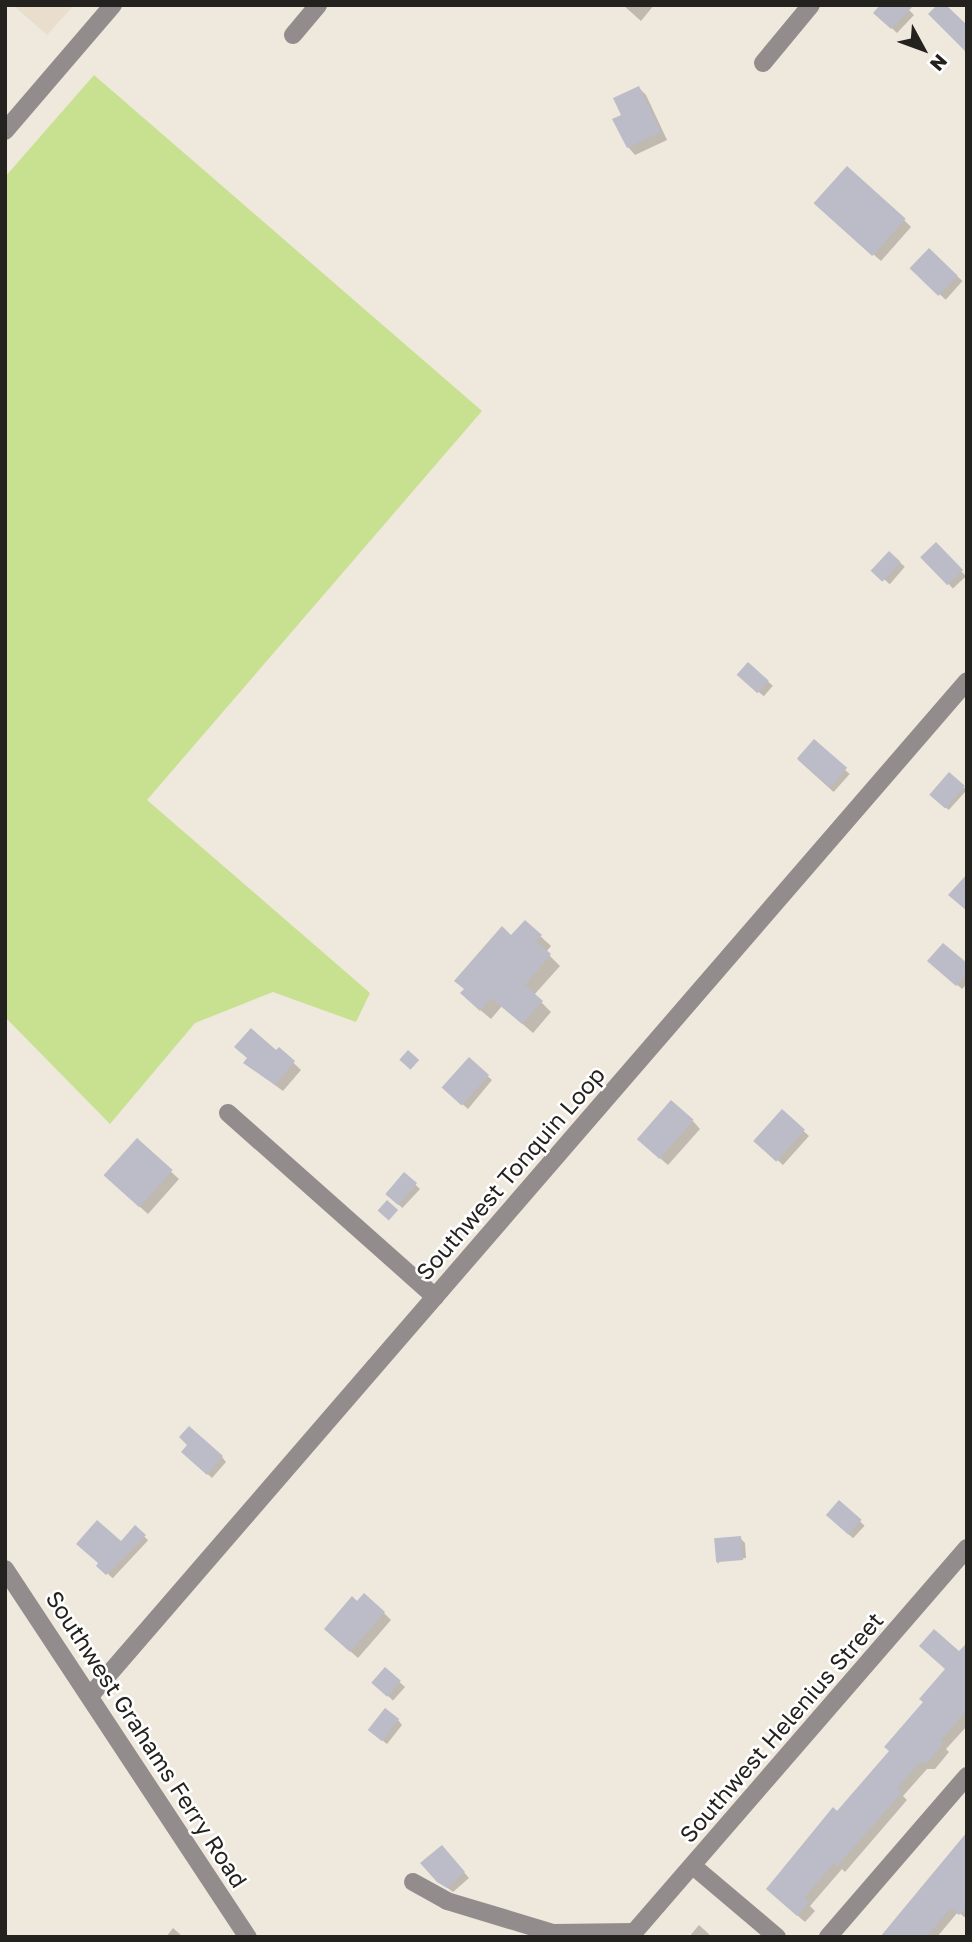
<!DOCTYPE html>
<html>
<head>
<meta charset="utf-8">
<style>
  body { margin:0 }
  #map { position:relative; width:972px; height:1942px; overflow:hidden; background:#efe8dd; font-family:"Golos Text",sans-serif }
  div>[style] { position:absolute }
  .built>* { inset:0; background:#e9decc }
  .green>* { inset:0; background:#c7e190 }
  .shadow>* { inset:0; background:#0003; transform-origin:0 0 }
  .building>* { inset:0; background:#bcbcc8; transform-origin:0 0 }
  .minor>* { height:18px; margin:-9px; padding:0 9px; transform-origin:9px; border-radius:9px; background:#938c8d }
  span { translate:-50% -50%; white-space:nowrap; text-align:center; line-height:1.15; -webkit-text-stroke:5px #fff; paint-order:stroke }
  .street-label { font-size:23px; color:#24221e }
  .frame { position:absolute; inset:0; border:7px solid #24221e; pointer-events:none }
  .north { position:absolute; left:888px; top:14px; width:70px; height:70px; -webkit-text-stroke:5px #fff; paint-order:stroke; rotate:131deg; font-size:19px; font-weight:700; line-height:28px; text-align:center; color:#24221e }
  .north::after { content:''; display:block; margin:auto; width:24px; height:32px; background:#24221e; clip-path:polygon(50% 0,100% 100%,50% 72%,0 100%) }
</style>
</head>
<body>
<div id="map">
  <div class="built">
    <div style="clip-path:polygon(13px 5px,74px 5px,47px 35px)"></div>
  </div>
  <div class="green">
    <div style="clip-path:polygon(94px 75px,482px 411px,147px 800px,370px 993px,356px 1022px,273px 992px,195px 1023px,110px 1124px,5px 1017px,5px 177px)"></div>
  </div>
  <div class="shadow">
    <div style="clip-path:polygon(623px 5px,654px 5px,641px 21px)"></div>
    <div style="clip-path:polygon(904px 5px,914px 15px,897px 33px,876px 13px)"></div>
    <div style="clip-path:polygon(639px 88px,646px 95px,667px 140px,635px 155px,628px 147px)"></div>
    <div style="clip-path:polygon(823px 210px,904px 220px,911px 227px,881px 261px)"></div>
    <div style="left:929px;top:251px;width:45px;height:25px;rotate:42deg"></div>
    <div style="left:936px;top:544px;width:44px;height:18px;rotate:47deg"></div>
    <div style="left:889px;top:553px;width:21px;height:23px;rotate:41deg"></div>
    <div style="left:748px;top:664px;width:33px;height:14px;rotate:41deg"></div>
    <div style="left:814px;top:742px;width:48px;height:24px;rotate:42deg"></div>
    <div style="left:949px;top:774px;width:24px;height:27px;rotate:42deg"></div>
    <div style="clip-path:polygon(525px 922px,551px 946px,546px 952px,560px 966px,534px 995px,551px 1012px,533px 1033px,502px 1006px,491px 1019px,472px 1003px,512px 937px)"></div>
    <div style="clip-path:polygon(934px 965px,967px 965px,967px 984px,962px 989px)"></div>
    <div style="clip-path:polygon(279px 1049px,301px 1070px,283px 1091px,245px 1063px)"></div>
    <div style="clip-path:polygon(469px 1060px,492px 1080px,468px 1109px,449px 1092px)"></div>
    <div style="clip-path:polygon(782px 1112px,809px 1136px,783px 1165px,761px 1145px)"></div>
    <div style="clip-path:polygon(693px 1121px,700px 1129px,668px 1165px,646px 1146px)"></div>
    <div style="clip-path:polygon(137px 1141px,179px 1179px,148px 1214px,113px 1183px)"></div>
    <div style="left:404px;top:1174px;width:22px;height:26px;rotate:43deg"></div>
    <div style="clip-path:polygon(188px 1456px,222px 1457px,226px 1462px,212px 1478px)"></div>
    <div style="left:839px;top:1502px;width:35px;height:17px;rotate:43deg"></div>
    <div style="left:135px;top:1528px;width:18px;height:52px;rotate:43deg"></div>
    <div style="clip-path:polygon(740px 1538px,745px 1543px,746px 1558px,719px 1561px,719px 1564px,717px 1562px)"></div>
    <div style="clip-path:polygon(384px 1613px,391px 1620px,358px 1658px,333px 1636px)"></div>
    <div style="clip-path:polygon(967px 1646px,967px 1726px,946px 1749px,949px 1752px,935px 1769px,927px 1769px,903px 1796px,907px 1800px,845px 1872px,842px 1869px,810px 1906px,815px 1911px,805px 1922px,775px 1896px,837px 1813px,891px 1752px)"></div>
    <div style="left:385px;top:1669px;width:27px;height:18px;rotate:42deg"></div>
    <div style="clip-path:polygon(398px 1720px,402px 1725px,387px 1744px,374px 1734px)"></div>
    <div style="clip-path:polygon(967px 1835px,967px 1919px,958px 1912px,937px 1937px,881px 1937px)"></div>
    <div style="clip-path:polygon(446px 1852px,469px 1878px,453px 1892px,438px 1881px)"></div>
    <div style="clip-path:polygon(699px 1925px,712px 1937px,689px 1937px)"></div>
    <div style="clip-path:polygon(173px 1928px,183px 1937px,166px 1937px)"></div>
  </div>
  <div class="building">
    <div style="clip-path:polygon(880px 5px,914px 5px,891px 29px,873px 13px)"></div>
    <div style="clip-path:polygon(937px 5px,946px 5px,967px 25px,967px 53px,928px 14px)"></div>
    <div style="clip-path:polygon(639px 86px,661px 132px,627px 148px,612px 119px,621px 115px,613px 98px)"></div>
    <div style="left:847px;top:166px;width:79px;height:50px;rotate:42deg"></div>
    <div style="left:929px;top:248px;width:40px;height:28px;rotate:44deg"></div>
    <div style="left:936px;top:542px;width:39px;height:22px;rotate:46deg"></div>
    <div style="left:889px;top:551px;width:16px;height:27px;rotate:43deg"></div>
    <div style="left:748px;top:662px;width:28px;height:17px;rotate:42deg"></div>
    <div style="left:814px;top:739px;width:44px;height:26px;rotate:41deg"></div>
    <div style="left:949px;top:772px;width:21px;height:30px;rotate:41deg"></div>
    <div style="clip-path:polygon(967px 874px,967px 911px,948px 895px)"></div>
    <div style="clip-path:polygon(525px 920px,542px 935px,536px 941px,551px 954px,525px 985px,543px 1001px,522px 1024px,491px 998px,480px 1011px,460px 993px,464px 989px,454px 981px,502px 926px,511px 935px)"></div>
    <div style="clip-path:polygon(943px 943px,967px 963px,967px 974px,956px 986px,927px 961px)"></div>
    <div style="clip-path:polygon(251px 1028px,276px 1050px,279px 1047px,295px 1061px,275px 1085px,243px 1063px,247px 1058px,234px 1047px)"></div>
    <div style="left:408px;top:1050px;width:15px;height:13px;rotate:42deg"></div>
    <div style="left:469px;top:1057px;width:27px;height:41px;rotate:42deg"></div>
    <div style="left:671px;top:1100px;width:30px;height:52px;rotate:41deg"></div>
    <div style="left:782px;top:1109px;width:31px;height:43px;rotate:42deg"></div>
    <div style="left:137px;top:1138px;width:48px;height:50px;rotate:42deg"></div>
    <div style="left:404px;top:1172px;width:17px;height:29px;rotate:40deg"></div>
    <div style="left:387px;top:1200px;width:15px;height:14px;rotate:42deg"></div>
    <div style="clip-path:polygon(189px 1426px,223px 1456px,207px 1475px,181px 1452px,187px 1445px,179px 1437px)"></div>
    <div style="left:839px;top:1500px;width:30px;height:20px;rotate:41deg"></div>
    <div style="clip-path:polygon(97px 1520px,121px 1541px,135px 1525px,146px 1535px,106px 1575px,96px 1566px,98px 1563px,76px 1544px)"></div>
    <div style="left:741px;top:1536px;width:24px;height:27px;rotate:85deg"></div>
    <div style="clip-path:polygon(364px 1593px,385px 1612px,350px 1652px,324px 1629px,352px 1596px,357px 1601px)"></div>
    <div style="clip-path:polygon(934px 1629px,959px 1651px,967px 1643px,967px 1710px,940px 1741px,943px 1744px,927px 1763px,920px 1762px,897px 1788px,902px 1792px,837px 1866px,834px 1863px,804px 1898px,809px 1902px,797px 1916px,766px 1889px,833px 1807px,837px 1811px,889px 1751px,884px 1747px,923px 1702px,919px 1699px,945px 1669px,919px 1646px)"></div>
    <div style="left:385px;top:1667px;width:21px;height:21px;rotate:41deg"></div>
    <div style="left:385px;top:1708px;width:18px;height:28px;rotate:38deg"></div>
    <div style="clip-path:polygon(967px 1832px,967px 1907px,959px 1915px,951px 1908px,926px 1937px,880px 1937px)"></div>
    <div style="clip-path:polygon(442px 1845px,465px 1872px,447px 1888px,437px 1882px,420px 1863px)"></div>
  </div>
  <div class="minor">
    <div style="left:293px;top:35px;width:39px;rotate:-50deg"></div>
    <div style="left:763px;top:63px;width:75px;rotate:-50.4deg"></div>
    <div style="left:5px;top:131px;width:166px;rotate:-49.4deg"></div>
    <div style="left:228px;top:1113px;width:277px;rotate:41.6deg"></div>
    <div style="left:5px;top:1569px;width:441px;rotate:56.6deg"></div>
    <div style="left:90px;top:1696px;width:1341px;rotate:-49.17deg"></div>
    <div style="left:693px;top:1866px;width:110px;rotate:40.2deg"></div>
    <div style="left:413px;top:1882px;width:39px;rotate:29deg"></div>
    <div style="left:447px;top:1901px;width:111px;rotate:16.8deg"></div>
    <div style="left:553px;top:1933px;width:81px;rotate:-0.7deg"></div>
    <div style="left:630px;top:1937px;width:515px;rotate:-49.1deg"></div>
    <div style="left:828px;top:1937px;width:213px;rotate:-49.2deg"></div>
  </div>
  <div class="street-label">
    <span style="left:510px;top:1173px;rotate:-49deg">Southwest Tonquin Loop</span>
    <span style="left:781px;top:1727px;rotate:-49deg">Southwest Helenius Street</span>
    <span style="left:147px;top:1739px;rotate:57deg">Southwest Grahams Ferry Road</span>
  </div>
  <div class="frame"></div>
  <div class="north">N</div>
</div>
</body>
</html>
